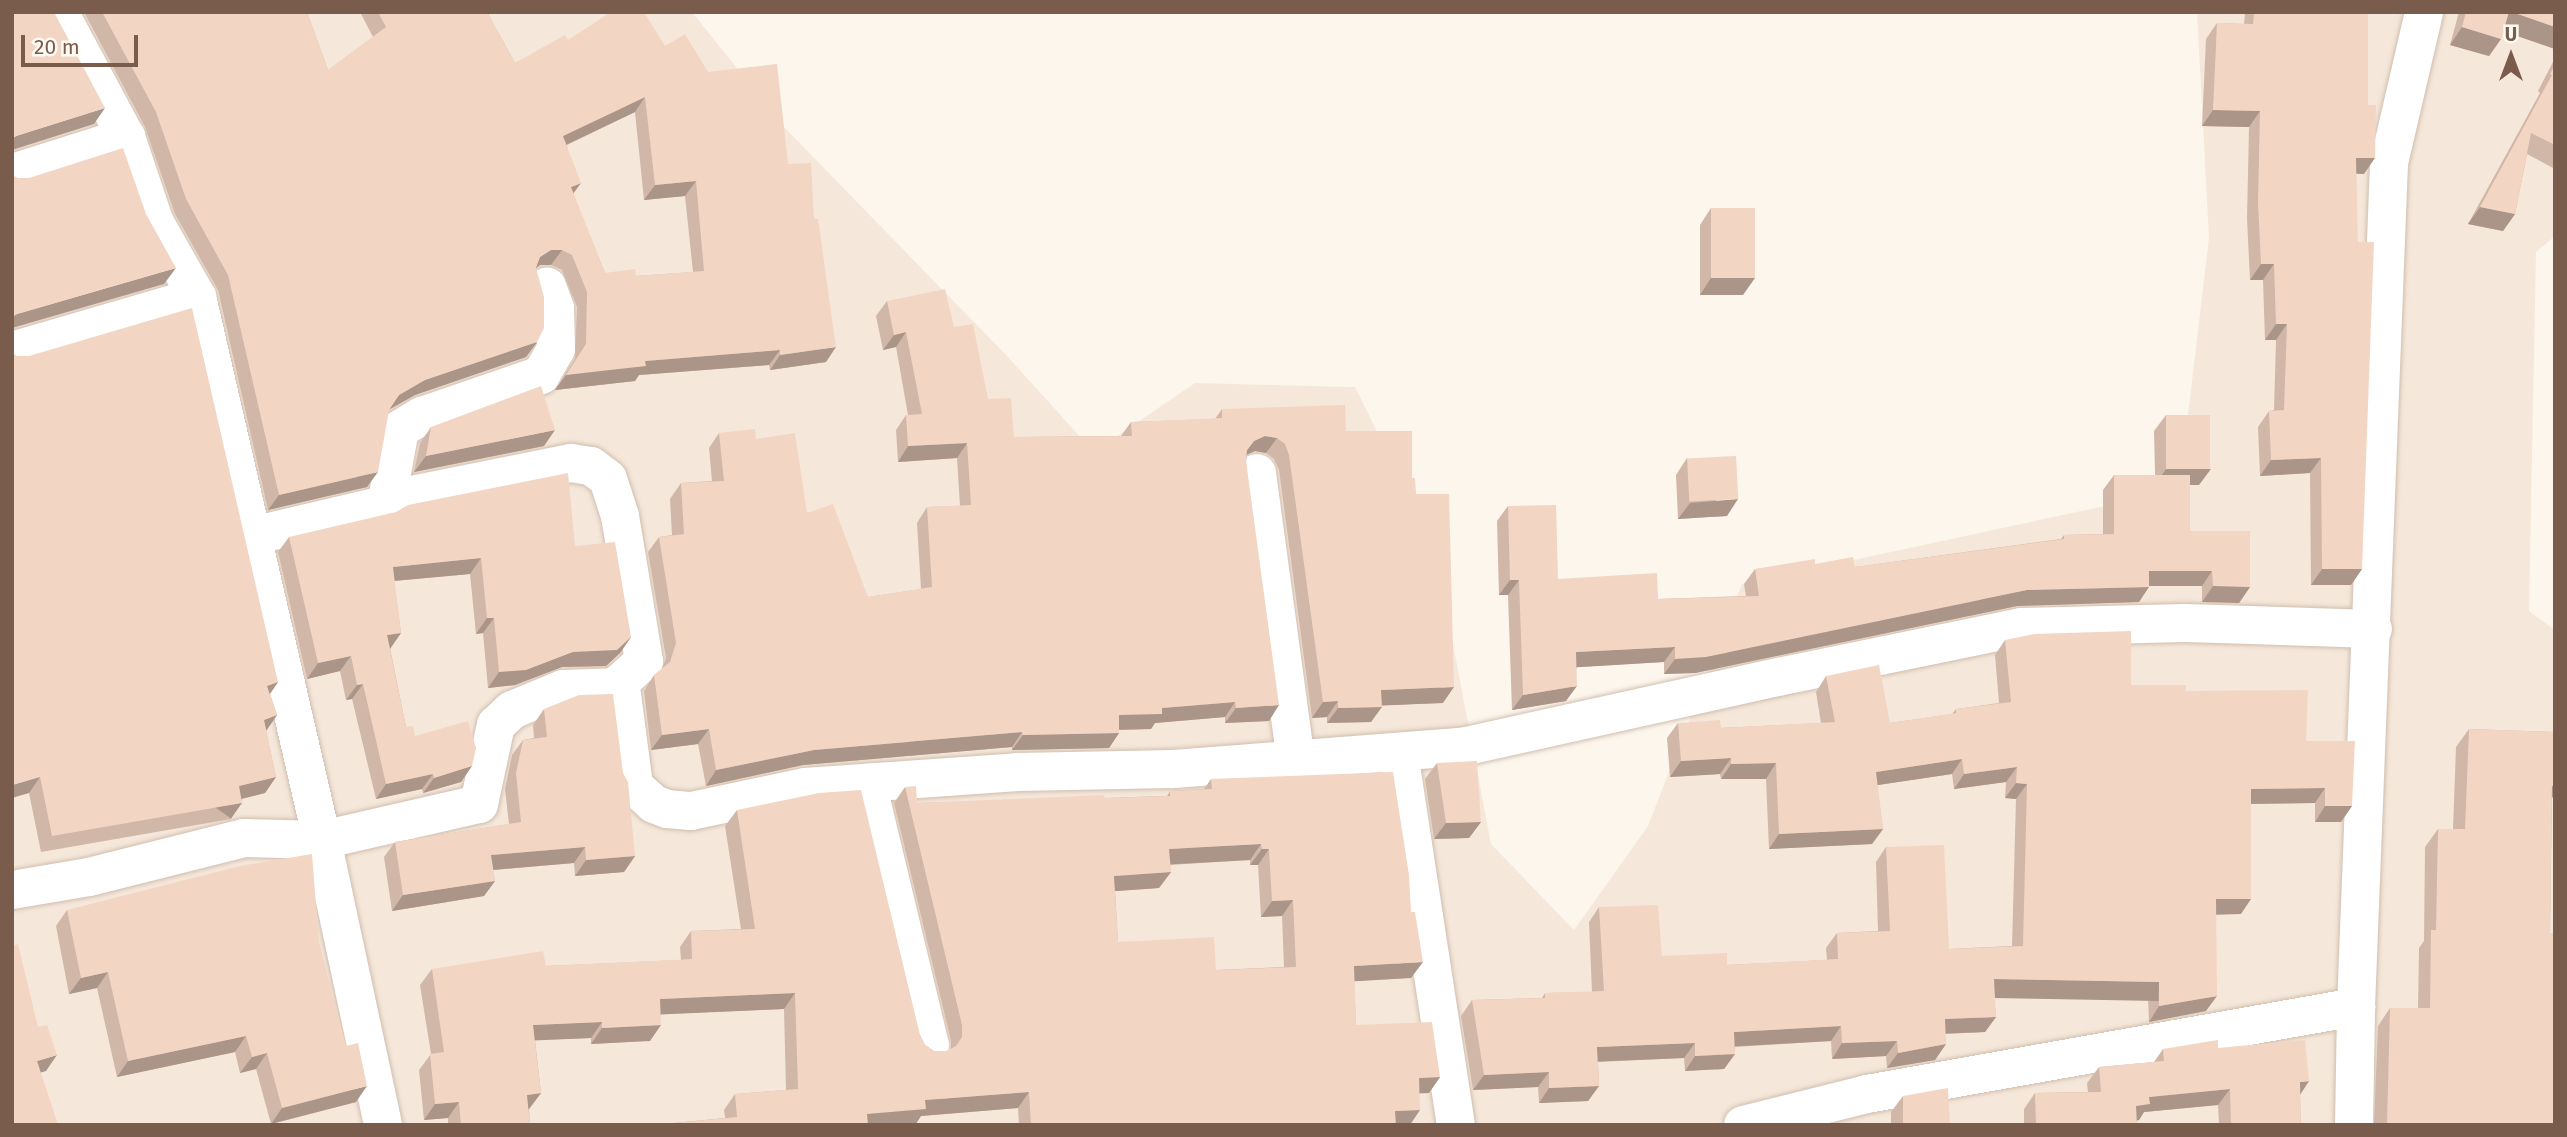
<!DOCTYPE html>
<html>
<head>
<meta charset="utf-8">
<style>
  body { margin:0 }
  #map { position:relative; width:2567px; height:1137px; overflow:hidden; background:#fdf6ec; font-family:"Fira Sans",sans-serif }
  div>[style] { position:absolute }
  .residential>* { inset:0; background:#f5e8da }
  .roads { filter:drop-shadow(0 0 2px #d1beb0) drop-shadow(0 0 2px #d1beb0) }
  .minor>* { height:38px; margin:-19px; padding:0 19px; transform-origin:19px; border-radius:19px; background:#fff }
  .wall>* { inset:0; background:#d1b7a8 }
  .shaded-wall>* { inset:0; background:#aa9588; transform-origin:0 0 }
  .building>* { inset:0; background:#f3d5c3; transform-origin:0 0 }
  span { translate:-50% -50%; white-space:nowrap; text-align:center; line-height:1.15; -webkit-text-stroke:5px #fffaf3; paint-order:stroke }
  .frame { position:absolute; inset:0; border:14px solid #7a5c4d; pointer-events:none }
  .north { position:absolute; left:2476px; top:21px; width:70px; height:70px; -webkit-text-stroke:5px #fffaf3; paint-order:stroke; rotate:0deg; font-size:19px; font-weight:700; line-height:28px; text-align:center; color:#7a5c4d }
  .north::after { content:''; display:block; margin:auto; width:24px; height:32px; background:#7a5c4d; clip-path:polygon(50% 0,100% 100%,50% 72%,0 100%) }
  .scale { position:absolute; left:21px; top:35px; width:117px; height:32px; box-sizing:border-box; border:4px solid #7a5c4d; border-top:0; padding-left:9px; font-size:21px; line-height:24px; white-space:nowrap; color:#7a5c4d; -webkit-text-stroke:5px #fffaf3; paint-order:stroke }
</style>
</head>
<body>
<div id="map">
  <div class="residential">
    <div style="clip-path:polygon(12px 12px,692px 12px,784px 127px,1007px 356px,1094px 452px,1195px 383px,1355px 387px,1435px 549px,1491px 844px,1574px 930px,1648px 826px,1742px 584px,2179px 490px,2209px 238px,2197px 12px,2555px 12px,2555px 236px,2536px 252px,2529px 611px,2555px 630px,2555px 1125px,12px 1125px)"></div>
  </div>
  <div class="roads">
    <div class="minor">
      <div style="left:59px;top:12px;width:142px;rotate:61.8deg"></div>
      <div style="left:126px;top:137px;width:91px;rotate:71.4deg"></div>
      <div style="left:155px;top:223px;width:85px;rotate:60.4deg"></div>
      <div style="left:197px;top:297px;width:557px;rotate:77.04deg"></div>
      <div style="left:322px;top:840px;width:291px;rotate:77.9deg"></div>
      <div style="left:12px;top:173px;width:120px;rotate:-17.5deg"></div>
      <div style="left:12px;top:351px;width:193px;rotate:-16.3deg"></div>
      <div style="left:1257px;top:473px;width:290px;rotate:82.3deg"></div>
      <div style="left:387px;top:500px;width:188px;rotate:-11.4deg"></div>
      <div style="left:571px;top:463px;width:20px;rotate:9deg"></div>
      <div style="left:591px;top:466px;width:21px;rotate:37deg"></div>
      <div style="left:608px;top:479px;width:39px;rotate:72deg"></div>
      <div style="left:620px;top:516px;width:147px;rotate:80.6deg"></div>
      <div style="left:644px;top:661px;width:38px;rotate:138deg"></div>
      <div style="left:252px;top:536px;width:131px;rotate:-13.2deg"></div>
      <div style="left:380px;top:506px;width:9px;rotate:-41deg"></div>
      <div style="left:387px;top:500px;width:72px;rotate:-79.6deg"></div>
      <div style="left:400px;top:429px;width:26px;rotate:-31deg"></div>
      <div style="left:422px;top:416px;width:126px;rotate:-19deg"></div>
      <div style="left:541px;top:375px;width:30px;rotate:-60deg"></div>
      <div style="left:556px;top:349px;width:41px;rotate:-91.4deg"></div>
      <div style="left:555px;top:308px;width:23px;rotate:-110deg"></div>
      <div style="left:1399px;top:753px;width:376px;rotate:81.3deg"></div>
      <div style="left:867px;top:783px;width:270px;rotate:76.5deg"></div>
      <div style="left:12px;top:890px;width:78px;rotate:-9.6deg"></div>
      <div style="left:89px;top:877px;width:160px;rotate:-14.1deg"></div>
      <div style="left:244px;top:838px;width:78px;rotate:1.5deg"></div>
      <div style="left:322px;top:840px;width:161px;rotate:-12.9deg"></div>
      <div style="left:479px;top:804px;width:81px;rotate:-77.9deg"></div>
      <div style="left:496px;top:725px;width:22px;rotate:-43deg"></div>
      <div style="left:512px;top:710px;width:55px;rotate:-22.4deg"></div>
      <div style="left:563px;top:689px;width:58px;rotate:-2deg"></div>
      <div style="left:621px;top:687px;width:100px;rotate:82.5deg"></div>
      <div style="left:634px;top:786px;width:27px;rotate:42deg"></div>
      <div style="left:654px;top:804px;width:14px;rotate:21deg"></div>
      <div style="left:667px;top:809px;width:24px;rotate:5deg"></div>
      <div style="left:691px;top:811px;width:116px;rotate:-11.9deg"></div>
      <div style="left:805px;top:787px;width:213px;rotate:-4deg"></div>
      <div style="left:1017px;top:772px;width:156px;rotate:-1.1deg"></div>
      <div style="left:1173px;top:769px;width:290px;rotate:-4.4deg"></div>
      <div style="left:1462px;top:747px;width:324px;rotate:-12.5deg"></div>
      <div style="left:1778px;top:677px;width:248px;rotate:-11.6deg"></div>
      <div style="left:2021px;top:627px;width:164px;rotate:-1.4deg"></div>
      <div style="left:2185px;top:623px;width:188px;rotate:1.8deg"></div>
      <div style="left:1743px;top:1125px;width:128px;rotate:-14deg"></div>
      <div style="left:1867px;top:1094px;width:497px;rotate:-10.1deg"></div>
      <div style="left:2356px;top:1007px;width:845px;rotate:-87.76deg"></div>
      <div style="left:2389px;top:163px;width:155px;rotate:-76.9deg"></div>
      <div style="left:2354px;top:1125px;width:118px;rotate:-89deg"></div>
    </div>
  </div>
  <div class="wall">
    <div style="clip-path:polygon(evenodd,84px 12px,307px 12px,328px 70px,373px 37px,360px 12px,487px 12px,515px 63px,568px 40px,665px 46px,708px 72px,788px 164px,814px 219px,826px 362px,770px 370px,769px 365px,639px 375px,635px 381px,555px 390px,575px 359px,577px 307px,562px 270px,551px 265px,540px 265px,536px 268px,537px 342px,526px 357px,415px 395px,389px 410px,367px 487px,268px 510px,218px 290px,175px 214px,145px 127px,84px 12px,635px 112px,644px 200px,685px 196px,693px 272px,636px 276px,605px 273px,573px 194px,567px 145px,635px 112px)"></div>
    <div style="clip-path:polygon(2245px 12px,2368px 12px,2364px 174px,2356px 174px,2362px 569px,2351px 585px,2311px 585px,2310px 473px,2260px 476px,2258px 427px,2269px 411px,2274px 410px,2276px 340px,2265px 340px,2263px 280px,2250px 280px,2247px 219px,2249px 127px,2202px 126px,2206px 39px,2217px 23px,2244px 24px)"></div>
    <div style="clip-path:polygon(2459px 12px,2555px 12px,2555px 49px,2503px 31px,2501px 39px,2489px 56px,2450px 45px)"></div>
    <div style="clip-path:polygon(2555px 58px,2555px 169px,2527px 154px,2515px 214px,2503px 231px,2468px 224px,2540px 93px,2538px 91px)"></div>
    <div style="clip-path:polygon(1711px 208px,1743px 295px,1700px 295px,1700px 225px)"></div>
    <div style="clip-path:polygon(887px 301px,954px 327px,988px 399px,1014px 437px,1121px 436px,1131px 422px,1215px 419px,1222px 409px,1346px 431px,1412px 478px,1416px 494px,1443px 703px,1382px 705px,1371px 722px,1327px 723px,1327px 717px,1312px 718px,1279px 470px,1274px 459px,1266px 453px,1255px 451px,1247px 455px,1246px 461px,1269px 721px,1225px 723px,1225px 717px,1155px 723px,1151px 729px,1119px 730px,1119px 733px,1109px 748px,1012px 750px,1012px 747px,803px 765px,706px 786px,698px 744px,651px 750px,644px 691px,654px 675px,662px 669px,666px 658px,648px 552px,659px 537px,672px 535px,670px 499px,681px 483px,712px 481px,709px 448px,719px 433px,756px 439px,807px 513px,868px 597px,921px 589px,917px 523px,927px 507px,960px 506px,957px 458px,898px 462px,896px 430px,906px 415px,908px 415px,896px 347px,883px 350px,876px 316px)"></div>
    <div style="clip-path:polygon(12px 353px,278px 682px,270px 694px,277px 715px,266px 731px,276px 777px,265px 793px,242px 799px,231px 819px,41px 852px,29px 793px)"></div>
    <div style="clip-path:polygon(2166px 415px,2199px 485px,2190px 485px,2190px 531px,2250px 587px,2239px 603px,2202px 602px,2202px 586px,2149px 586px,2139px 602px,2017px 606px,1695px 673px,1664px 674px,1664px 662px,1577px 667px,1566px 701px,1512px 710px,1508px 595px,1499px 595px,1497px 521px,1508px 506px,1558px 579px,1658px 599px,1746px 596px,1744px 584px,1755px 569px,1815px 564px,1855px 567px,2061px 539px,2064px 535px,2103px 534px,2103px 490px,2114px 475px,2155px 475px,2154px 431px)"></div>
    <div style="clip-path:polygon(431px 427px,544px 446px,414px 472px,420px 443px)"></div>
    <div style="clip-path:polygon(1687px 458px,1727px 516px,1678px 519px,1676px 475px)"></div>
    <div style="clip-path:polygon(289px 537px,575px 546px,631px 637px,620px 653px,606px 666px,562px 667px,515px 685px,488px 688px,483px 633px,476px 634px,470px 574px,394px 581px,401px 633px,390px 648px,406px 727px,415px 736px,472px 766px,461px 782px,423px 793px,422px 789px,376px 799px,352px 699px,346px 700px,340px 671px,307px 679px,278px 552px)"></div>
    <div style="clip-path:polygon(2005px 640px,2131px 685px,2186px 691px,2306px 741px,2352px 806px,2341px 822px,2315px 822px,2315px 803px,2251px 804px,2241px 914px,2216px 914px,2206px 1011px,2149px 1022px,2148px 997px,1994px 995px,1996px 1017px,1985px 1032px,1945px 1034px,1946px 1044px,1935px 1060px,1887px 1068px,1886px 1056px,1832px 1059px,1831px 1041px,1735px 1047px,1735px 1054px,1724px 1069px,1685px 1071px,1684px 1058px,1598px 1062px,1599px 1086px,1588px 1101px,1539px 1103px,1538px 1087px,1473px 1090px,1461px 1016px,1472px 1000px,1542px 998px,1545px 993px,1592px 992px,1589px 922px,1599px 907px,1662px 956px,1727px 965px,1827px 960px,1826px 948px,1837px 933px,1878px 931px,1876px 862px,1886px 847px,1949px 949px,2012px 946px,2016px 799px,2005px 798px,2006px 782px,1954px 789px,1952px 774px,1877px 785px,1883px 829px,1872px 844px,1769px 849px,1766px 779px,1721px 779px,1720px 774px,1670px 777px,1667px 738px,1678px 723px,1721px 728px,1821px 723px,1816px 692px,1826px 676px,1890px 723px,1952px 714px,1956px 709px,1999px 703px,1995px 655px)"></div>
    <div style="clip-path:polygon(544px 709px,635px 856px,624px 872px,575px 876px,574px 863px,493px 870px,495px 881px,484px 896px,392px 911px,384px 857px,395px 842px,509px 824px,505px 789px,512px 755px,523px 740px,534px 738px,533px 725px)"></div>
    <div style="clip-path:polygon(2469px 729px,2555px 732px,2555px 794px,2552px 798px,2550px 933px,2555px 1125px,2374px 1125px,2378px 1026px,2390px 1008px,2418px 1008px,2419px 948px,2424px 941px,2425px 847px,2438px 829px,2453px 829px,2456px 747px)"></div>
    <div style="clip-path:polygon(1437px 763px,1481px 822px,1469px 838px,1434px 839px,1425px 779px)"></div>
    <div style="clip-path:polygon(evenodd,1211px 779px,1411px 978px,1354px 981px,1356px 1025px,1440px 1077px,1429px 1093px,1419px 1093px,1410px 1125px,1019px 1125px,1018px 1108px,921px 1116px,915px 1125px,672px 1125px,673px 1123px,725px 1118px,724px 1110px,735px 1094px,786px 1090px,784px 1009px,661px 1014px,650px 1041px,591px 1044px,591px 1038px,535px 1040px,541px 1093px,529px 1109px,530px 1125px,448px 1125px,448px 1118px,424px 1120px,419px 1070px,431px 1054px,420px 985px,432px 969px,546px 966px,681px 960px,680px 947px,691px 931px,741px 929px,725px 826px,737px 810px,920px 1035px,925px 1045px,934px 1051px,947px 1051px,951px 1049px,951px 1041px,894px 803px,905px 787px,917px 803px,1105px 798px,1167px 796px,1170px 791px,1204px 789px,1211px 779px,1250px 860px,1250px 865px,1258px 865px,1261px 917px,1282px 916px,1284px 967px,1216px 970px,1118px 942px,1115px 891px,1159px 888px,1171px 872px,1170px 865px,1250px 860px)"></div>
    <div style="clip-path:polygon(67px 910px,319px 943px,356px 1102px,271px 1124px,256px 1069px,240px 1073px,235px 1052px,117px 1077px,97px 988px,69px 994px,56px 926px)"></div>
    <div style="clip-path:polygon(2218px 1048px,2300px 1095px,2301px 1125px,2219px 1125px,2218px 1105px,2144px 1112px,2139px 1120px,2137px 1121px,2137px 1125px,2024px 1125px,2024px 1109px,2035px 1093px,2088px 1092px,2087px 1083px,2099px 1067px,2154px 1062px,2163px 1049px)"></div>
    <div style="clip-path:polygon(1903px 1096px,1950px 1125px,1891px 1125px,1891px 1112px)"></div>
  </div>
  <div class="shaded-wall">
    <div style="clip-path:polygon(2508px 12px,2512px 12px,2555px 27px,2555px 49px,2497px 29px)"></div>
    <div style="clip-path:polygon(2462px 27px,2501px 39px,2489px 56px,2450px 45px)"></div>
    <div style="clip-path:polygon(645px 97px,635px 112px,553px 151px,563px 136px)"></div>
    <div style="clip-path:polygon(105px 108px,94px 124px,12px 150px,12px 139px,16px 136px)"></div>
    <div style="clip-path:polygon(2213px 110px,2260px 111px,2249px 127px,2202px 126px)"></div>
    <div style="clip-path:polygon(2356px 158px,2375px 158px,2364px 174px,2345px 173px)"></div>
    <div style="clip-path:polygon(696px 181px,685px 196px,644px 200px,655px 185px)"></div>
    <div style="clip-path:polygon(581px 183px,570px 198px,571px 187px)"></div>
    <div style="clip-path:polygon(2480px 207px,2515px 214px,2503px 231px,2468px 224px)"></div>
    <div style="clip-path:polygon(551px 250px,562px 250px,551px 265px,540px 265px,530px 273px,540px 257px)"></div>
    <div style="clip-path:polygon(2261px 264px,2274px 264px,2263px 280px,2250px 280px)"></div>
    <div style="clip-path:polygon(176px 268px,164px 284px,12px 328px,12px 317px,17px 314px)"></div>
    <div style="clip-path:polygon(1711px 278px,1755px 278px,1743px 295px,1700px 295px)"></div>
    <div style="clip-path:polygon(2276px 324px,2287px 324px,2276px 340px,2265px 340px)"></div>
    <div style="clip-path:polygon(906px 332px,896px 347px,883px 350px,894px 335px)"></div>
    <div style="clip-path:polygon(537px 342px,526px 357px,415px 395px,388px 410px,399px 395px,425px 380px)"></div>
    <div style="clip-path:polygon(836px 347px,826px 362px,770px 370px,780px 355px)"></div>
    <div style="clip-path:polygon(780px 350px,769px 365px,639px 375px,635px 381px,555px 390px,566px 375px,645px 361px)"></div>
    <div style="clip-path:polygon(555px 430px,544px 446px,414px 472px,426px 456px)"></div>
    <div style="clip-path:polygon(1265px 436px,1277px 438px,1266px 453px,1255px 451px,1243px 456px,1254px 441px)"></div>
    <div style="clip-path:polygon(967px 443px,957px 458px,898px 462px,908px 446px)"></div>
    <div style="clip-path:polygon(2321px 458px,2310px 473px,2260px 476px,2271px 460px)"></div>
    <div style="clip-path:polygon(2166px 469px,2211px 469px,2199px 485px,2155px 485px)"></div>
    <div style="clip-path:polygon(378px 472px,367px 487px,268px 510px,279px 495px)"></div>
    <div style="clip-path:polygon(1738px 499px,1727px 516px,1678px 519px,1690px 503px)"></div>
    <div style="clip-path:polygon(481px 558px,470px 574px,382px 582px,393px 567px)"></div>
    <div style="clip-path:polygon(2322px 569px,2362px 569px,2351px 585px,2311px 585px)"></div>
    <div style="clip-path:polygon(2149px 571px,2212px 571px,2202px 586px,2138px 586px)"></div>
    <div style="clip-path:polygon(1510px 580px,1519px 580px,1508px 595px,1499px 595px)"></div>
    <div style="clip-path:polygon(2213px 586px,2250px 587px,2239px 603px,2202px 602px)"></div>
    <div style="clip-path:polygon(2149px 587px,2139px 602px,2017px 606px,1695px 673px,1664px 674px,1675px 659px,2027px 590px)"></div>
    <div style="clip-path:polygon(487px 618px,494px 618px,483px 633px,476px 634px)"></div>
    <div style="clip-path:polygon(401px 633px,390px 649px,387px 635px)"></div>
    <div style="clip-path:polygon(631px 637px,620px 653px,606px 666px,562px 667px,515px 685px,488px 688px,499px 672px,573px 652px)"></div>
    <div style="clip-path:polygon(1675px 647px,1664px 662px,1565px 668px,1576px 652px)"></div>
    <div style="clip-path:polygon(351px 656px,340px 671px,307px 679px,318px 663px)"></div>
    <div style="clip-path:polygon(278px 682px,267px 698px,267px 686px)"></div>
    <div style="clip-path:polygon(363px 684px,352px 699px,346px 700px,357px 685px)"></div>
    <div style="clip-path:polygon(1577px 686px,1566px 701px,1512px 710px,1523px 695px)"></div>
    <div style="clip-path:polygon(1454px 687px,1443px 703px,1371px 706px,1381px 690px)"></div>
    <div style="clip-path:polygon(1338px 701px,1327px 717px,1312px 718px,1323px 702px)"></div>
    <div style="clip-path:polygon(1235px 702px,1225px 717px,1155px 723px,1151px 729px,1108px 730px,1119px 715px,1162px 708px)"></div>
    <div style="clip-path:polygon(1279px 705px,1269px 721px,1225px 723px,1236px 708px)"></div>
    <div style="clip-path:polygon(1382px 707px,1371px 722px,1327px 723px,1338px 708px)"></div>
    <div style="clip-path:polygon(277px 715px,266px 731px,264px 720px)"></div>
    <div style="clip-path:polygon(709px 729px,698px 744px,651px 750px,662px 735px)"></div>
    <div style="clip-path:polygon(1022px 732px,1012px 747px,803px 765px,706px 786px,716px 770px,814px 750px)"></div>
    <div style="clip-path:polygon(1119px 733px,1109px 748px,1012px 750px,1023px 735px)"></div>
    <div style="clip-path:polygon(1731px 758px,1720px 774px,1670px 777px,1681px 761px)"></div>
    <div style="clip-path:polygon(1962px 759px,1952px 774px,1865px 787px,1876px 772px)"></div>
    <div style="clip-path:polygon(1776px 763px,1766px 779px,1721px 779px,1731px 764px)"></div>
    <div style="clip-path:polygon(472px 766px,461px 782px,423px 793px,434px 778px)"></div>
    <div style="clip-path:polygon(2017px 767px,2006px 782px,1954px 789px,1964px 774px)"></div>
    <div style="clip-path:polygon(433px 774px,422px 789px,376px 799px,386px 784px)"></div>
    <div style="clip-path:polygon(40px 777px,29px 793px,12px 798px,12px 785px)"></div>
    <div style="clip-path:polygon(276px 777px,265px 793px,228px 802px,239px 786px)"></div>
    <div style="clip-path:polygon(2555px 782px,2555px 794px,2547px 805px,2540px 804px)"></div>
    <div style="clip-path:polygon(2016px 783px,2027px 784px,2016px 799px,2005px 798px)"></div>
    <div style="clip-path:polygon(2325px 788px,2315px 803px,2241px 804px,2251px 789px)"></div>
    <div style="left:242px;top:803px;width:19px;height:193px;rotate:125deg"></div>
    <div style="clip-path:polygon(2325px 806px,2352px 806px,2341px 822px,2315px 822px)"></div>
    <div style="clip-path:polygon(1481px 822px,1469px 838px,1434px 839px,1446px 823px)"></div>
    <div style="clip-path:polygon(1883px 829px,1872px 844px,1769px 849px,1779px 834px)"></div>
    <div style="clip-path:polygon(1261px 844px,1250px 860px,1158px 865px,1169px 849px)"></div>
    <div style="clip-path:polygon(585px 847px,574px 863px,480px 871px,491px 855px)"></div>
    <div style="clip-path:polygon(1262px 849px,1269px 849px,1258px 865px,1250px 865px)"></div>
    <div style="clip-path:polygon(635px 856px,624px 872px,575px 876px,586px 860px)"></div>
    <div style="clip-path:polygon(1171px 872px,1159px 888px,1103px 892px,1114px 876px)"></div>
    <div style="clip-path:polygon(495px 881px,484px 896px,392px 911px,403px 895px)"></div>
    <div style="clip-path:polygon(2216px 899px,2251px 899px,2241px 914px,2206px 915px)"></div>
    <div style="clip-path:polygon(1293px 900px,1282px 916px,1261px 917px,1272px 901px)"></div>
    <div style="clip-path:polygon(1423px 962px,1411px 978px,1343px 982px,1354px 966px)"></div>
    <div style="clip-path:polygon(108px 972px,97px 988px,69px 994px,81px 978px)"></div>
    <div style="left:1994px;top:979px;width:165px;height:19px;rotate:1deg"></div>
    <div style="clip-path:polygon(795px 993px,784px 1009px,649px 1015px,660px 999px)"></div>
    <div style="clip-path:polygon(2217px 996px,2206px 1011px,2149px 1022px,2159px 1006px)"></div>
    <div style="clip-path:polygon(1996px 1017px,1985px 1032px,1934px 1034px,1945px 1019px)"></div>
    <div style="clip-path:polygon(602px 1022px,591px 1038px,522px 1041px,533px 1025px)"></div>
    <div style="clip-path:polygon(661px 1025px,650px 1041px,591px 1044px,602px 1028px)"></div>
    <div style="clip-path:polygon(1841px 1026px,1831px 1041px,1723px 1047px,1734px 1032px)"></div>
    <div style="clip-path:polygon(246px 1036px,235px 1052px,117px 1077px,128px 1061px)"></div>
    <div style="clip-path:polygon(1897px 1041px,1886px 1056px,1832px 1059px,1842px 1043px)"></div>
    <div style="clip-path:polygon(1695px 1043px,1684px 1058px,1586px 1062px,1597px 1047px)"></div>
    <div style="clip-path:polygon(1946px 1044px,1935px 1060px,1887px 1068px,1898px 1053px)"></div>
    <div style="clip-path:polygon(267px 1053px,256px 1069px,240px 1073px,252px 1057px)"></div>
    <div style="clip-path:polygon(1735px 1054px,1724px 1069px,1685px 1071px,1695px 1056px)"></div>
    <div style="clip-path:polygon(57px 1055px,46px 1071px,26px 1077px,37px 1061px)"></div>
    <div style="clip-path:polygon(1549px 1072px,1538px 1087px,1473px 1090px,1484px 1075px)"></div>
    <div style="clip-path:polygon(1440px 1077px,1429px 1093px,1407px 1094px,1419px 1078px)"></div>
    <div style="clip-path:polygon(2309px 1081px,2298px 1098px,2300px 1082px)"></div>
    <div style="clip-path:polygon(367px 1086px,356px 1102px,271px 1124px,282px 1108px)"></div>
    <div style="clip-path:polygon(1599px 1086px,1588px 1101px,1539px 1103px,1549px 1088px)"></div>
    <div style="clip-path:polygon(2230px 1089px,2218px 1105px,2144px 1112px,2139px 1120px,2125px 1122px,2136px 1106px,2149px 1097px)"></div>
    <div style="clip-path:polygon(1029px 1092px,1018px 1108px,921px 1116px,915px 1125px,859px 1125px,867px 1114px,925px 1100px)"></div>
    <div style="clip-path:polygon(541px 1093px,529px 1109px,516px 1111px,527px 1095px)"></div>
    <div style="clip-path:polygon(459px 1102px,448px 1118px,424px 1120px,435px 1104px)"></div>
    <div style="clip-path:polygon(1420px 1110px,1410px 1125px,1386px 1125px,1395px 1111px)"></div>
  </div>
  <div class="building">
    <div style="clip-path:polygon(12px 12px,54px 12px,105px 108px,16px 136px,12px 139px)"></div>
    <div style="clip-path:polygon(evenodd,102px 12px,307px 12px,328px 70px,386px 27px,378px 12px,487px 12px,515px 63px,565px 35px,568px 40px,611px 12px,644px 12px,665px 46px,685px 34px,708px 72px,777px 64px,788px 164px,811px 163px,814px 219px,818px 219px,836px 347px,780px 355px,780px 350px,645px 361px,646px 366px,566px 375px,586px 344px,587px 292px,572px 255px,562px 250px,551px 250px,540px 257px,536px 268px,544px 297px,544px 328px,537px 342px,425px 380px,399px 395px,389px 410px,378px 472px,279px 495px,228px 275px,186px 199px,156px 112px,102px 12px,645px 97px,655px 185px,696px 181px,704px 271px,636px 276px,635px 269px,605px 273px,571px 187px,581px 183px,563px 136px,645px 97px)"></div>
    <div style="clip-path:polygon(2254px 12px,2368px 12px,2368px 105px,2376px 105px,2375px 158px,2356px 158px,2358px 242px,2374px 242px,2362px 569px,2322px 569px,2321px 458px,2271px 460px,2269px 411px,2284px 410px,2287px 324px,2276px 324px,2274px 264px,2261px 264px,2258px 203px,2260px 111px,2213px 110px,2217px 23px,2253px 24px)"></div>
    <div style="clip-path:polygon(2466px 12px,2509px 12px,2501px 39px,2462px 27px)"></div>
    <div style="clip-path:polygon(2512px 12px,2555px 12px,2555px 27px)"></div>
    <div style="clip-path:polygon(2555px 64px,2555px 145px,2531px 133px,2515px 214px,2480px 207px,2552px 75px,2550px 74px)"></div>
    <div style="clip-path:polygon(123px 148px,146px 214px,176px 268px,17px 314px,12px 317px,12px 175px,18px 178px,29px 178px)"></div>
    <div style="left:1711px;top:208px;width:44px;height:70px"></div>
    <div style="clip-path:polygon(945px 289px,954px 327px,973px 324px,988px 399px,1011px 398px,1014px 437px,1132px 436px,1131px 422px,1222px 418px,1222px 409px,1345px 405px,1346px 431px,1412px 431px,1412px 478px,1415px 478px,1416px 494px,1449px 494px,1454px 687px,1381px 690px,1382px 707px,1338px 708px,1338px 701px,1323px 702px,1289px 455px,1285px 444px,1277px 438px,1265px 436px,1254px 441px,1247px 450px,1246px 461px,1279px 705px,1236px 708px,1235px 702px,1162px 708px,1162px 714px,1119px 715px,1119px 733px,1023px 735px,1022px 732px,814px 750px,716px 770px,709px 729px,662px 735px,654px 675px,670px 662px,676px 643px,659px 537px,684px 534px,681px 483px,724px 481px,719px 433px,755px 429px,756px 439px,795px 433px,807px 513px,833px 504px,868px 597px,932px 587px,927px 507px,971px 505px,967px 443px,908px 446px,906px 415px,922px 414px,906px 332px,894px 335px,887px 301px)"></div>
    <div style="clip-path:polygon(192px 308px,278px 682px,267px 686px,277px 715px,264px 720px,276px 777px,239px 786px,242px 803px,52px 836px,40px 777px,12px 785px,12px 353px,17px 356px,29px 356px)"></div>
    <div style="clip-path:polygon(541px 386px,555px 430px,426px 456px,431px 427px)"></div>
    <div style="left:2166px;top:415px;width:44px;height:54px"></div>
    <div style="left:1736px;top:456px;width:43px;height:49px;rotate:87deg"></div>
    <div style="clip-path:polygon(568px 473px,575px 546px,615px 542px,631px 637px,617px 650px,573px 652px,526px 670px,499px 672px,494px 618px,487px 618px,481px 558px,393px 567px,401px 633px,387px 635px,406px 727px,413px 726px,415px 736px,468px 721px,476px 748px,472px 766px,434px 778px,433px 774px,386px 784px,363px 684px,357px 685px,351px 656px,318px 663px,289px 537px,396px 512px,408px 505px)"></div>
    <div style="clip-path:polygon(2114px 475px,2190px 475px,2190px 531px,2250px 531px,2250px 587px,2213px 586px,2212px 571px,2149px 571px,2149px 587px,2027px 590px,1706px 657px,1675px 659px,1675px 647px,1576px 652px,1577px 686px,1523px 695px,1519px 580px,1510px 580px,1508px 506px,1556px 505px,1558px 579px,1657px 573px,1658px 599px,1759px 596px,1755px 569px,1815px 559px,1815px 564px,1853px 557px,1855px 567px,2064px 539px,2064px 535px,2114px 534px)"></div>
    <div style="clip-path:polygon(2131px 631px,2131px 685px,2186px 685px,2186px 691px,2308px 690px,2306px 741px,2355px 741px,2352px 806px,2325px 806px,2325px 788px,2251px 789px,2251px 899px,2216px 899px,2217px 996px,2159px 1006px,2159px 982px,1994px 979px,1996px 1017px,1945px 1019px,1946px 1044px,1898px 1053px,1897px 1041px,1842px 1043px,1841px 1026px,1734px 1032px,1735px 1054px,1695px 1056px,1695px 1043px,1597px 1047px,1599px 1086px,1549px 1088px,1549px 1072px,1484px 1075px,1472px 1000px,1545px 998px,1545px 993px,1604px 991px,1599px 907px,1658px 905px,1662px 956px,1727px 953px,1727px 965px,1838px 959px,1837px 933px,1890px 931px,1886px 847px,1944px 845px,1949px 949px,2023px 946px,2027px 784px,2016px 783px,2017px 767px,1964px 774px,1962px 759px,1876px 772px,1883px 829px,1779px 834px,1776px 763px,1731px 764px,1731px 758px,1681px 761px,1678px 723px,1720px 720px,1721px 728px,1835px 722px,1826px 676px,1879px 665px,1890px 723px,1956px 713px,1956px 709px,2011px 702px,2005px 640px,2034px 634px)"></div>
    <div style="clip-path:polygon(613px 694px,623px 773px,628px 782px,635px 856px,586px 860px,585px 847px,491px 855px,495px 881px,403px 895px,395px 842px,521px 822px,516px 773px,523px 740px,547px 737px,544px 709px,579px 695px)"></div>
    <div style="clip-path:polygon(2469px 729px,2555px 732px,2555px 786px,2552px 786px,2550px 933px,2555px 933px,2555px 1125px,2387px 1125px,2390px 1008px,2430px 1008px,2431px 930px,2436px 930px,2438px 829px,2465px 829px)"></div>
    <div style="clip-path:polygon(1477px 761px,1481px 822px,1446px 823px,1437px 763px)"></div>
    <div style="clip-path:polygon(evenodd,1393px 772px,1409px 875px,1411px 912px,1415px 912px,1423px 962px,1354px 966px,1356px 1025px,1432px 1022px,1440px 1077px,1419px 1078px,1420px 1110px,1395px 1111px,1396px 1125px,1031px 1125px,1029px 1092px,925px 1100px,926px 1109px,867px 1114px,868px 1125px,673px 1125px,673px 1123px,737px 1117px,735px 1094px,798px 1089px,795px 993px,660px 999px,661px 1025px,602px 1028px,602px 1022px,533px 1025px,541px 1093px,527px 1095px,530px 1125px,461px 1125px,459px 1102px,435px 1104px,430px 1054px,444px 1052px,432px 969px,543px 951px,546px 966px,692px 959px,691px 931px,755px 929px,737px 810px,819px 793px,861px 790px,920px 1035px,925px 1045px,934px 1051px,947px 1051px,956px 1046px,962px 1037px,962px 1025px,905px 787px,916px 786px,917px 803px,1104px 795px,1105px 798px,1170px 796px,1170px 791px,1212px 789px,1211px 779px,1393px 772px,1261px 844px,1262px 849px,1269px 849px,1272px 901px,1293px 900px,1296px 967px,1216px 970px,1214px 937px,1118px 942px,1114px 876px,1171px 872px,1169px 849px,1261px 844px)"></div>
    <div style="clip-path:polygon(312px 854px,319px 943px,346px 1046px,358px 1043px,367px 1086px,282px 1108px,267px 1053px,252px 1057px,246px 1036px,128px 1061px,108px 972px,81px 978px,67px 910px,240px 866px)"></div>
    <div style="clip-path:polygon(18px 944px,38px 1027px,47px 1025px,57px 1055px,37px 1061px,58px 1125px,12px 1125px,12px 946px)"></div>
    <div style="clip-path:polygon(2218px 1040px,2218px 1048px,2305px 1040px,2309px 1081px,2300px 1082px,2301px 1125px,2231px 1125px,2230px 1089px,2149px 1097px,2150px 1104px,2136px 1106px,2137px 1125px,2036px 1125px,2035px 1093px,2101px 1092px,2099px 1067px,2164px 1061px,2163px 1049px)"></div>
    <div style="clip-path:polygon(1948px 1088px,1950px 1125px,1903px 1125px,1903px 1096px)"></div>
  </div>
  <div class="frame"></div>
  <div class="north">U</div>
  <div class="scale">20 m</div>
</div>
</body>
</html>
